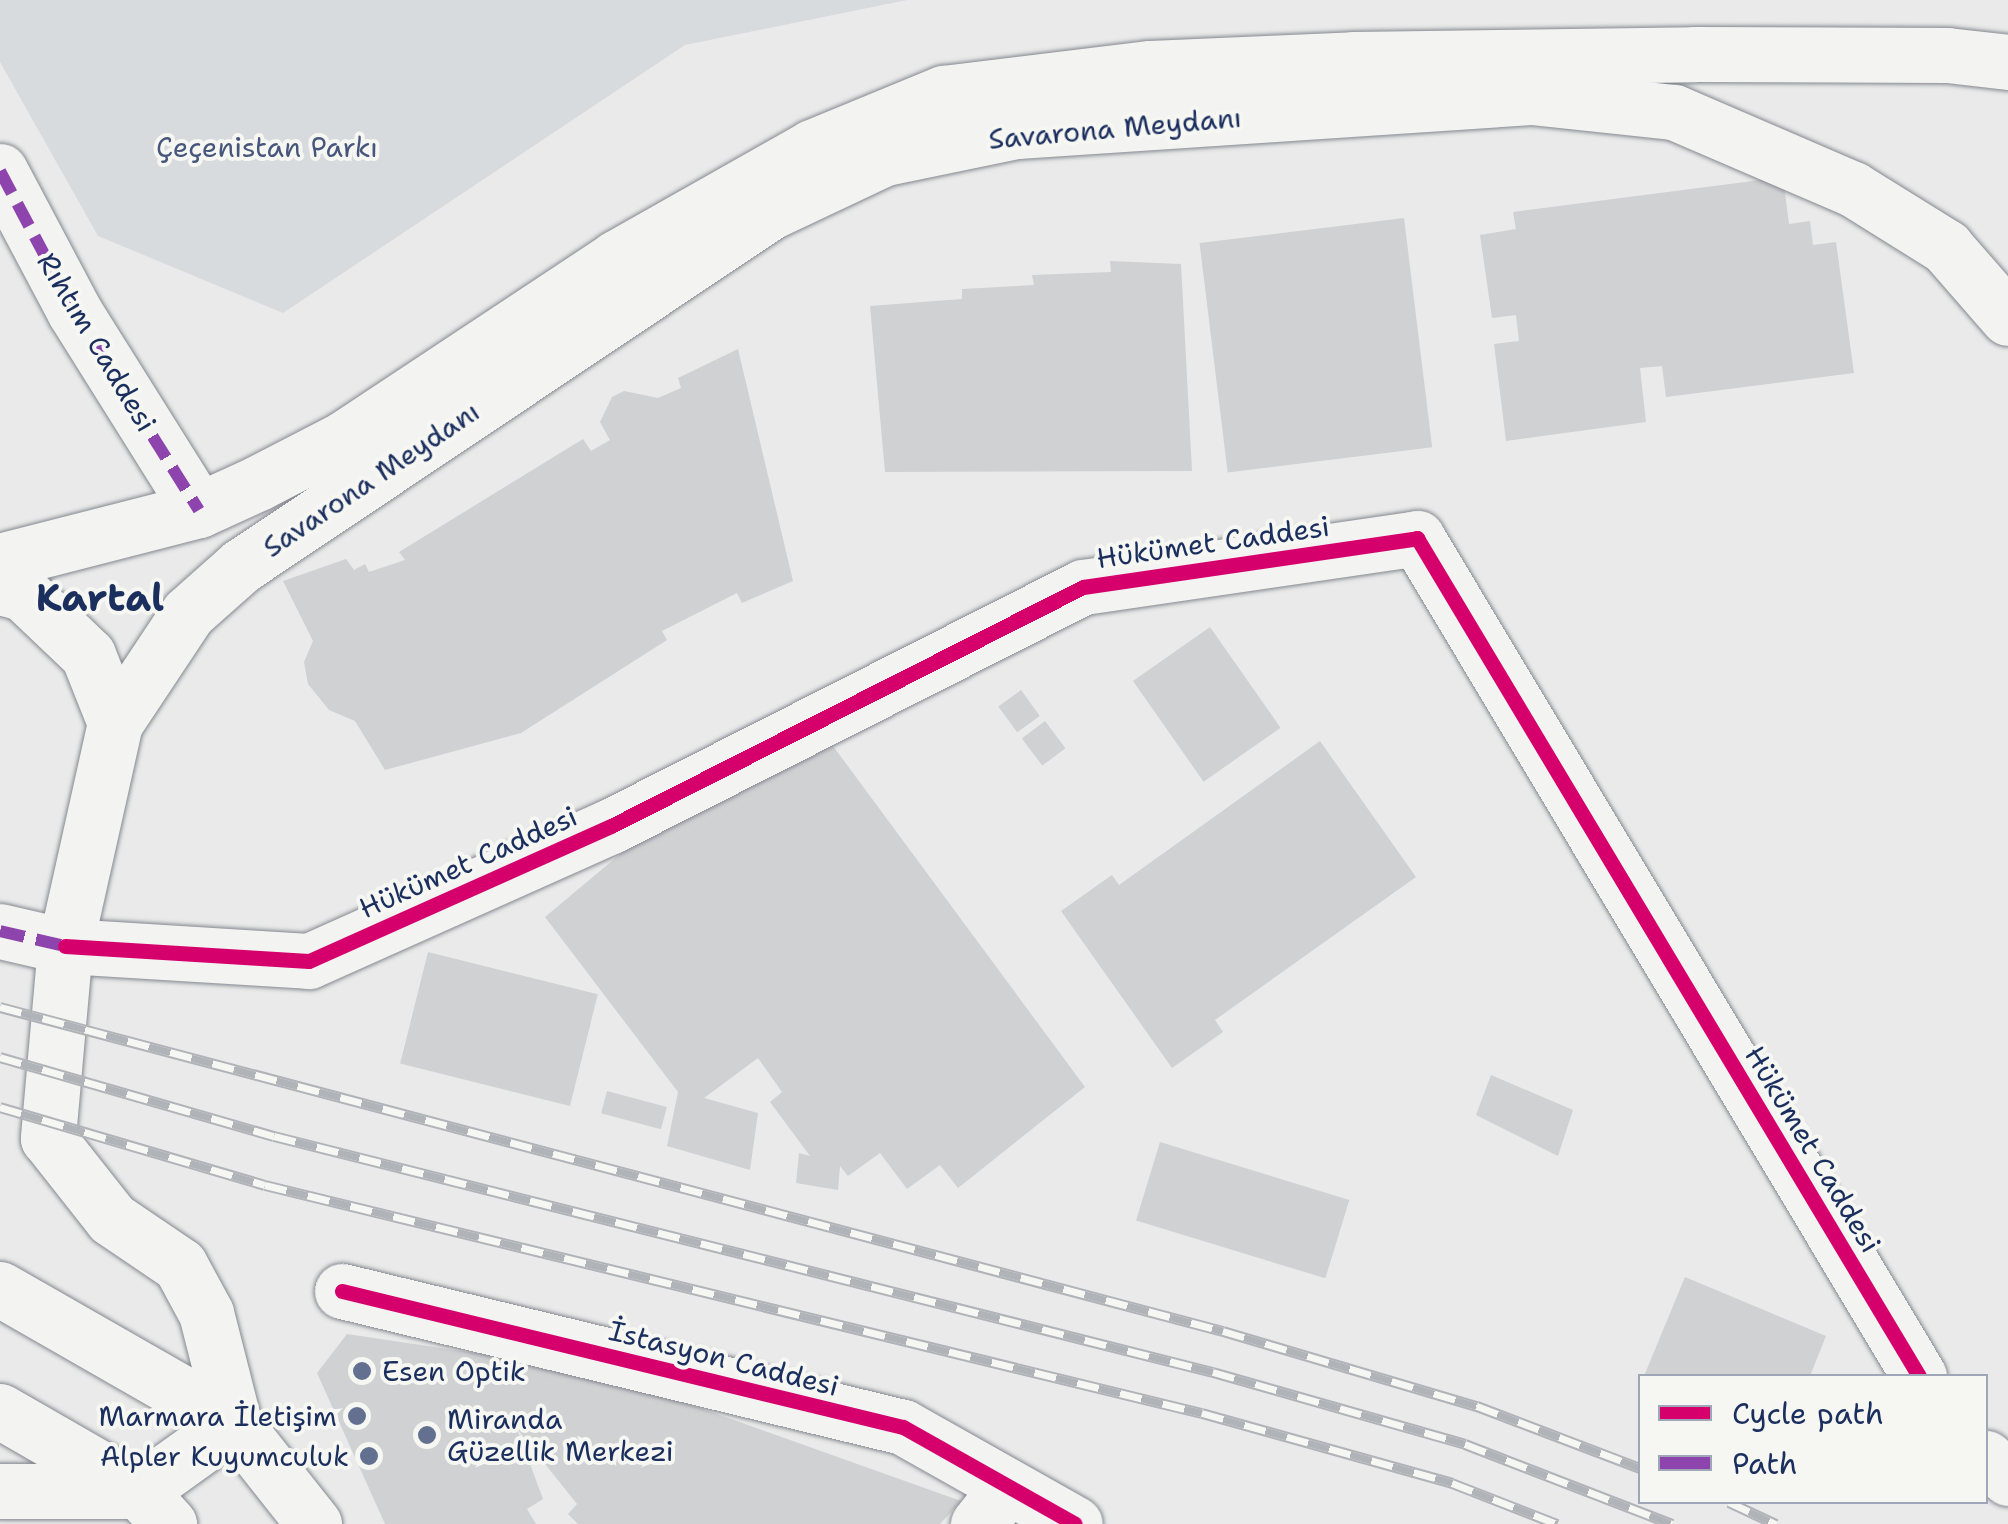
<!DOCTYPE html>
<html>
<head>
<meta charset="utf-8">
<style>
  body { margin:0 }
  #map { position:relative; width:2008px; height:1524px; overflow:hidden; background:#e9eae9; font-family:"Shantell Sans",sans-serif }
  div>[style] { position:absolute }
  .green>* { inset:0; background:#d8dbde }
  .building>* { inset:0; background:#d0d1d3; transform-origin:0 0 }
  .roads { filter:drop-shadow(0 0 2px #848890) drop-shadow(0 0 2px #848890) }
  .street>* { height:55px; margin:-27.5px; padding:0 27.5px; transform-origin:27.5px; border-radius:27.5px; background:#f3f3f2 }
  .secondary>* { height:55px; margin:-27.5px; padding:0 27.5px; transform-origin:27.5px; border-radius:27.5px; background:#f3f3f2 }
  .primary>* { height:55px; margin:-27.5px; padding:0 27.5px; transform-origin:27.5px; border-radius:27.5px; background:#f3f3f2 }
  .rail>* { height:11px; margin-top:-5.5px; transform-origin:0; background:repeating-linear-gradient(90deg,#f6f6f2 0 22px,#b0b3b8 0 44px); box-sizing:border-box; border-block:2px solid #b0b3b8 }
  .quiet>* { height:12px; margin-top:-6px; transform-origin:0; background:repeating-linear-gradient(90deg,#8e44ad 0 25px,transparent 0 37px) }
  .cycleway>* { height:15px; margin:-7.5px; padding:0 7.5px; transform-origin:7.5px; border-radius:7.5px; background:#d6006c }
  .dots>* { width:28px; height:28px; translate:-50% -50%; box-sizing:border-box; border:5px solid #f6f6f2; border-radius:50% }
  span { translate:-50% -50%; white-space:nowrap; text-align:center; line-height:1.15; -webkit-text-stroke:8px #f6f6f2; paint-order:stroke }
  .street-label { font-size:28px; color:#1b2f5e }
  .park-label { font-size:28px; color:#47577c }
  .poi-label { font-size:28px; color:#1b2f5e }
  .left { translate:0 -50%; text-align:left }
  .right { translate:-100% -50%; text-align:right }
  .district-label { font-size:38px; color:#1b2f5e; font-weight:700 }
  .legend { position:absolute; left:1638px; top:1374px; width:350px; height:130px; box-sizing:border-box; background:#f6f6f2; border:2px solid #9ea6b7; margin:0; padding:12px 18px; list-style:none; font-size:30px; color:#1b2f5e }
  .legend li { display:flex; align-items:center; gap:20px; height:50px }
  .legend b { width:50px; border:2px solid #9ea6b7 }
</style>
</head>
<body>
<div id="map">
  <div class="green">
    <div style="clip-path:polygon(0 0,907px 0,685px 45px,283px 313px,98px 236px,0 62px)"></div>
  </div>
  <div class="building">
    <div style="clip-path:polygon(1783px 177px,1789px 224px,1810px 221px,1813px 245px,1836px 242px,1854px 373px,1666px 397px,1662px 366px,1640px 368px,1646px 422px,1506px 441px,1494px 344px,1519px 341px,1516px 315px,1492px 318px,1480px 235px,1516px 229px,1513px 212px)"></div>
    <div style="left:1404px;top:218px;width:231px;height:206px;rotate:83deg"></div>
    <div style="clip-path:polygon(1110px 261px,1181px 264px,1192px 471px,885px 472px,870px 306px,962px 299px,962px 289px,1034px 285px,1032px 275px,1111px 272px)"></div>
    <div style="clip-path:polygon(738px 349px,793px 581px,742px 603px,737px 593px,662px 631px,667px 640px,521px 733px,385px 770px,355px 721px,329px 710px,308px 684px,304px 662px,313px 641px,283px 581px,346px 559px,354px 570px,365px 564px,369px 572px,405px 560px,399px 552px,583px 439px,591px 451px,610px 440px,600px 422px,612px 397px,624px 391px,658px 398px,681px 388px,678px 378px)"></div>
    <div style="left:1210px;top:627px;width:123px;height:94px;rotate:55deg"></div>
    <div style="left:1021px;top:690px;width:32px;height:28px;rotate:54deg"></div>
    <div style="left:1045px;top:721px;width:34px;height:29px;rotate:53deg"></div>
    <div style="clip-path:polygon(816px 723px,1085px 1087px,958px 1188px,940px 1165px,907px 1189px,880px 1153px,848px 1176px,840px 1166px,838px 1190px,796px 1183px,799px 1153px,810px 1156px,770px 1102px,782px 1092px,758px 1058px,704px 1098px,758px 1113px,750px 1170px,667px 1146px,678px 1092px,545px 917px,673px 810px)"></div>
    <div style="clip-path:polygon(1320px 741px,1416px 877px,1215px 1020px,1223px 1032px,1172px 1068px,1061px 911px,1112px 875px,1119px 885px)"></div>
    <div style="left:428px;top:952px;width:175px;height:115px;rotate:14deg"></div>
    <div style="clip-path:polygon(1491px 1075px,1573px 1110px,1558px 1156px,1476px 1115px)"></div>
    <div style="left:607px;top:1091px;width:62px;height:23px;rotate:15deg"></div>
    <div style="left:1160px;top:1142px;width:198px;height:82px;rotate:17deg"></div>
    <div style="clip-path:polygon(1685px 1277px,1826px 1336px,1810px 1376px,1644px 1376px)"></div>
    <div style="clip-path:polygon(347px 1334px,596px 1371px,961px 1501px,940px 1524px,578px 1524px,568px 1514px,577px 1504px,517px 1429px,543px 1499px,527px 1509px,536px 1524px,385px 1524px,317px 1373px)"></div>
  </div>
  <div class="roads">
    <div class="street">
      <div style="left:0;top:171px;width:158px;rotate:62.1deg"></div>
      <div style="left:74px;top:311px;width:235px;rotate:57.9deg"></div>
      <div style="left:0;top:931px;width:67px;rotate:13deg"></div>
      <div style="left:0;top:1491px;width:139px"></div>
      <div style="left:978px;top:1524px;width:43px;rotate:-51.5deg"></div>
    </div>
    <div class="secondary">
      <div style="left:0;top:561px;width:205px;rotate:-14.4deg"></div>
      <div style="left:199px;top:510px;width:65px;rotate:-24.6deg"></div>
      <div style="left:258px;top:483px;width:96px;rotate:-27.4deg"></div>
      <div style="left:343px;top:439px;width:328px;rotate:-33.5deg"></div>
      <div style="left:616px;top:258px;width:225px;rotate:-29.5deg"></div>
      <div style="left:812px;top:147px;width:142px;rotate:-22.4deg"></div>
      <div style="left:943px;top:93px;width:209px;rotate:-6.9deg"></div>
      <div style="left:1150px;top:68px;width:204px;rotate:-2.5deg"></div>
      <div style="left:1354px;top:59px;width:341px;rotate:-0.8deg"></div>
      <div style="left:1695px;top:54px;width:252px;rotate:0.2deg"></div>
      <div style="left:1947px;top:55px;width:61px;rotate:6.5deg"></div>
      <div style="left:0;top:587px;width:24px;rotate:15deg"></div>
      <div style="left:23px;top:593px;width:90px;rotate:43.6deg"></div>
      <div style="left:88px;top:655px;width:73px;rotate:68.3deg"></div>
      <div style="left:115px;top:723px;width:229px;rotate:102.6deg"></div>
      <div style="left:65px;top:946px;width:193px;rotate:95.1deg"></div>
      <div style="left:48px;top:1138px;width:103px;rotate:51.7deg"></div>
      <div style="left:112px;top:1219px;width:82px;rotate:34.1deg"></div>
      <div style="left:180px;top:1265px;width:55px;rotate:61.6deg"></div>
      <div style="left:206px;top:1313px;width:114px;rotate:75.7deg"></div>
      <div style="left:234px;top:1423px;width:117px;rotate:144.4deg"></div>
      <div style="left:115px;top:723px;width:132px;rotate:-56.4deg"></div>
      <div style="left:188px;top:613px;width:71px;rotate:-41.6deg"></div>
      <div style="left:241px;top:566px;width:637px;rotate:-33.79deg"></div>
      <div style="left:770px;top:212px;width:127px;rotate:-25.2deg"></div>
      <div style="left:885px;top:158px;width:135px;rotate:-11.6deg"></div>
      <div style="left:1017px;top:131px;width:515px;rotate:-3.78deg"></div>
      <div style="left:1531px;top:97px;width:144px;rotate:6deg"></div>
      <div style="left:1674px;top:112px;width:195px;rotate:23.3deg"></div>
      <div style="left:1853px;top:189px;width:110px;rotate:31.9deg"></div>
      <div style="left:1946px;top:247px;width:94px;rotate:48.9deg"></div>
      <div style="left:65px;top:946px;width:244px;rotate:3.5deg"></div>
      <div style="left:309px;top:961px;width:331px;rotate:-24.1deg"></div>
      <div style="left:611px;top:826px;width:529px;rotate:-26.86deg"></div>
      <div style="left:1083px;top:587px;width:338px;rotate:-8.3deg"></div>
      <div style="left:1417px;top:538px;width:977px;rotate:59.08deg"></div>
      <div style="left:342px;top:1291px;width:577px;rotate:13.63deg"></div>
      <div style="left:903px;top:1427px;width:197px;rotate:29.4deg"></div>
      <div style="left:1986px;top:1458px;width:30px;rotate:42deg"></div>
    </div>
    <div class="primary">
      <div style="left:0;top:1289px;width:270px;rotate:29.8deg"></div>
      <div style="left:234px;top:1423px;width:129px;rotate:51.6deg"></div>
      <div style="left:0;top:1411px;width:160px;rotate:29.9deg"></div>
      <div style="left:139px;top:1491px;width:45px;rotate:47.7deg"></div>
    </div>
  </div>
  <div class="rail">
    <div style="left:0;top:1007px;width:1265px;rotate:14.84deg"></div>
    <div style="left:1223px;top:1331px;width:265px;rotate:16.5deg"></div>
    <div style="left:1477px;top:1406px;width:174px;rotate:20.8deg"></div>
    <div style="left:0;top:1057px;width:285px;rotate:16.1deg"></div>
    <div style="left:274px;top:1136px;width:968px;rotate:14.11deg"></div>
    <div style="left:1213px;top:1372px;width:262px;rotate:15.9deg"></div>
    <div style="left:1465px;top:1444px;width:222px;rotate:21.1deg"></div>
    <div style="left:0;top:1107px;width:276px;rotate:16.4deg"></div>
    <div style="left:265px;top:1185px;width:964px;rotate:13.68deg"></div>
    <div style="left:1202px;top:1413px;width:260px;rotate:15.6deg"></div>
    <div style="left:1452px;top:1483px;width:113px;rotate:21.3deg"></div>
    <div style="left:1729px;top:1502px;width:52px;rotate:25.1deg"></div>
  </div>
  <div class="quiet">
    <div style="left:0;top:171px;width:158px;rotate:62.1deg"></div>
    <div style="left:74px;top:311px;width:235px;rotate:57.9deg"></div>
    <div style="left:0;top:931px;width:67px;rotate:13deg"></div>
  </div>
  <div class="cycleway">
    <div style="left:65px;top:946px;width:244px;rotate:3.5deg"></div>
    <div style="left:309px;top:961px;width:331px;rotate:-24.1deg"></div>
    <div style="left:611px;top:826px;width:529px;rotate:-26.86deg"></div>
    <div style="left:1083px;top:587px;width:338px;rotate:-8.3deg"></div>
    <div style="left:1417px;top:538px;width:977px;rotate:59.08deg"></div>
    <div style="left:342px;top:1291px;width:577px;rotate:13.63deg"></div>
    <div style="left:903px;top:1427px;width:197px;rotate:29.4deg"></div>
  </div>
  <div class="dots">
    <div style="left:362px;top:1371px;background:#63708f"></div>
    <div style="left:357px;top:1416px;background:#63708f"></div>
    <div style="left:427px;top:1435px;background:#63708f"></div>
    <div style="left:369px;top:1456px;background:#63708f"></div>
  </div>
  <div class="street-label">
    <span style="left:1115px;top:128px;rotate:-5deg">Savarona Meydanı</span>
    <span style="left:97px;top:342px;rotate:59deg">Rıhtım Caddesi</span>
    <span style="left:371px;top:479px;rotate:-34deg">Savarona Meydanı</span>
    <span style="left:1213px;top:542px;rotate:-8deg">Hükümet Caddesi</span>
    <span style="left:468px;top:862px;rotate:-24deg">Hükümet Caddesi</span>
    <span style="left:1813px;top:1149px;rotate:59deg">Hükümet Caddesi</span>
    <span style="left:724px;top:1358px;rotate:14deg">İstasyon Caddesi</span>
  </div>
  <div class="park-label">
    <span style="left:267px;top:147px">Çeçenistan Parkı</span>
  </div>
  <div class="poi-label">
    <span class="left" style="left:382px;top:1371px">Esen Optik</span>
    <span class="right" style="left:337px;top:1416px">Marmara İletişim</span>
    <span class="left" style="left:447px;top:1435px">Miranda<br>Güzellik Merkezi</span>
    <span class="right" style="left:349px;top:1456px">Alpler Kuyumculuk</span>
  </div>
  <div class="district-label">
    <span style="left:100px;top:598px">Kartal</span>
  </div>
  <ul class="legend">
  <li><b style="height:12px;background:#d6006c"></b>Cycle path</li>
  <li><b style="height:12px;background:#8e44ad"></b>Path</li>
  </ul>
</div>
</body>
</html>
